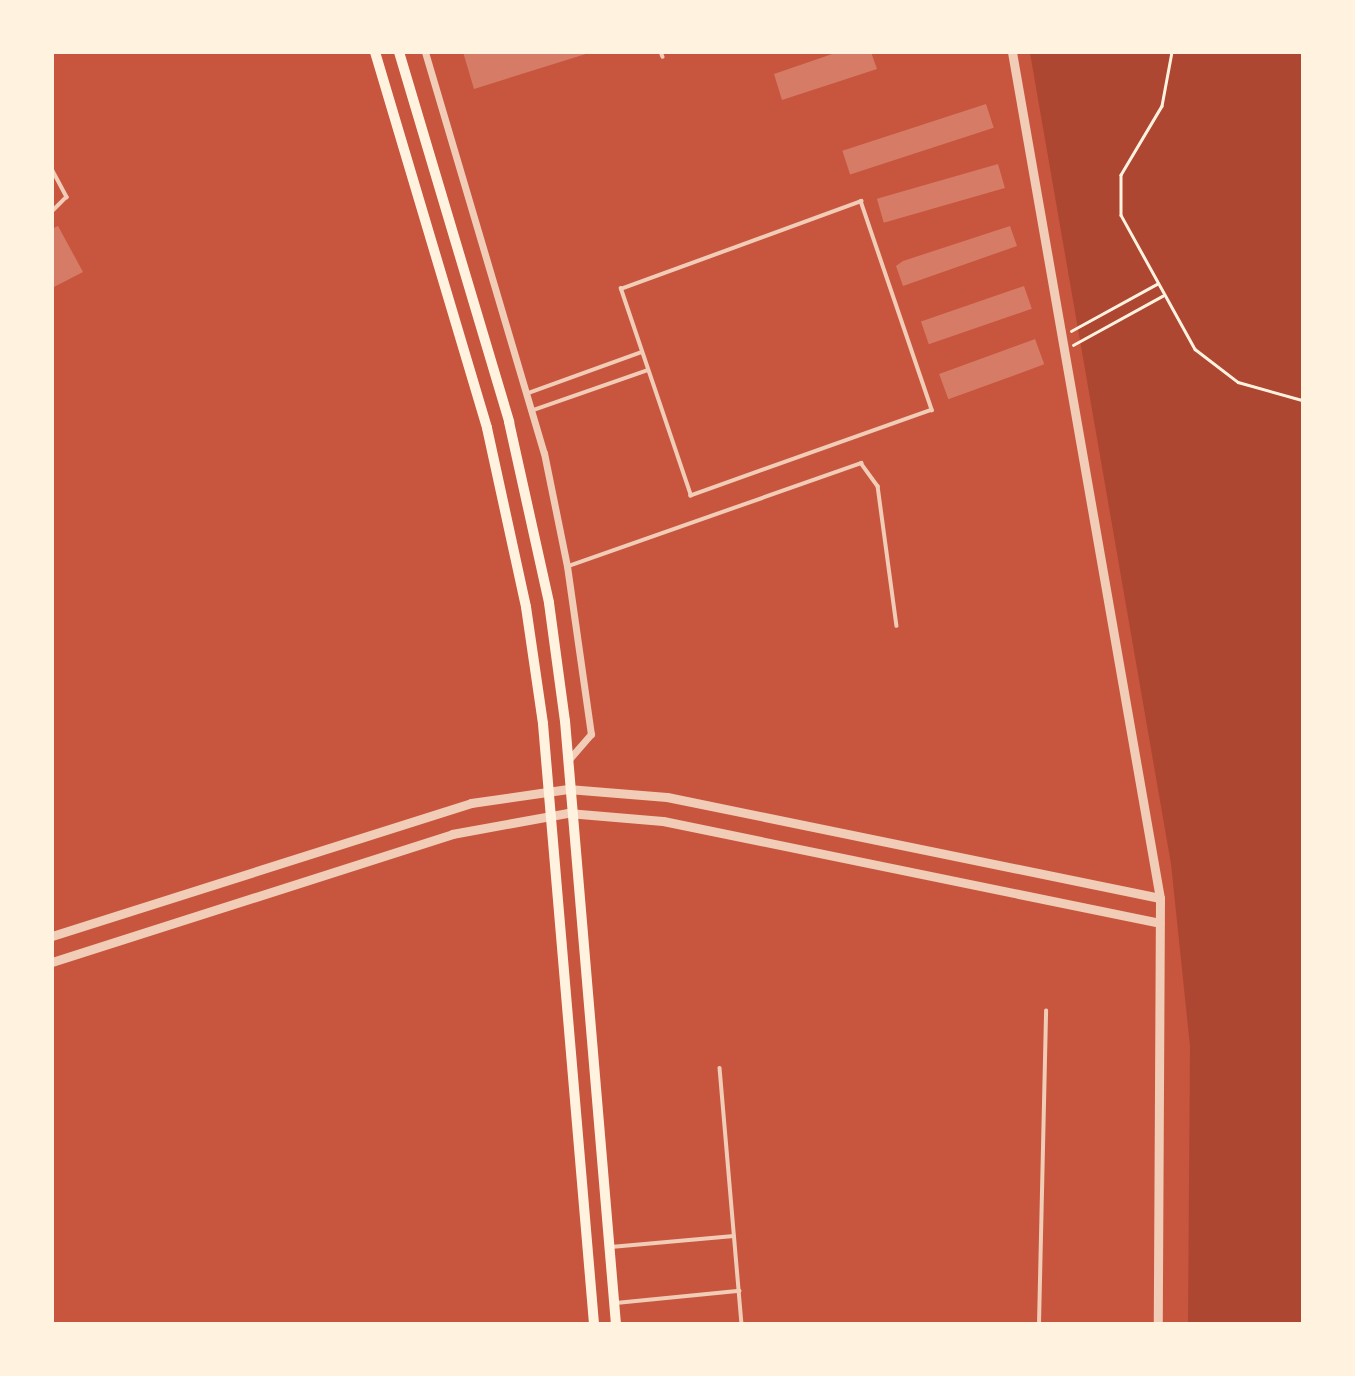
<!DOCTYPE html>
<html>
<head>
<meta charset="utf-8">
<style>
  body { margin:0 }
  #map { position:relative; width:1355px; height:1376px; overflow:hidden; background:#c8553d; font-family:"Roboto Condensed",sans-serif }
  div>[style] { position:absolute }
  .green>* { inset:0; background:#ae4732 }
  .building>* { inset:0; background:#d67c66; transform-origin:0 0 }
  .path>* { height:2.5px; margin:-1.25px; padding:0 1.25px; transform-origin:1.25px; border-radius:1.25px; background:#fff3e0 }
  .service>* { height:3.5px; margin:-1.75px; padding:0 1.75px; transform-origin:1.75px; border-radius:1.75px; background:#f1ccb7 }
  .minor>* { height:7px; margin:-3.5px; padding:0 3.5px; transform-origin:3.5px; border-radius:3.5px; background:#f1ccb7 }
  .tertiary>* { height:9px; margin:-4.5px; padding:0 4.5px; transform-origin:4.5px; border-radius:4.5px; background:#f1ccb7 }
  .secondary>* { height:10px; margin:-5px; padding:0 5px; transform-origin:5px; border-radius:5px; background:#fff3e0 }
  span { translate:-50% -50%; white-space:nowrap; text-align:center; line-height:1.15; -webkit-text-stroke:5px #fff3e0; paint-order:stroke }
  .frame { position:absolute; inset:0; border:54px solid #fff3e0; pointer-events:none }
</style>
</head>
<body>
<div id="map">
  <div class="green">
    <div style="clip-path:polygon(1030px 53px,1302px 53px,1302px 1323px,1188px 1323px,1190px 1046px,1171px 864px)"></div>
  </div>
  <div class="building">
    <div style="clip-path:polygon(463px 52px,589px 52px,589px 53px,474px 89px)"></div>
    <div style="clip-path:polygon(838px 52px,871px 52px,877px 69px,782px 100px,774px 74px)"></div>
    <div style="left:986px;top:104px;width:25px;height:151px;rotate:72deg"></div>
    <div style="left:998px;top:164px;width:25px;height:126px;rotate:74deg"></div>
    <div style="clip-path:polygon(58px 226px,83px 272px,52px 288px,52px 229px)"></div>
    <div style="clip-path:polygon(1010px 226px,1017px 246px,903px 286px,896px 266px,903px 261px)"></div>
    <div style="left:1024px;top:286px;width:24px;height:109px;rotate:71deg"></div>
    <div style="left:1035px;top:339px;width:27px;height:102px;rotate:70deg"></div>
  </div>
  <div class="path">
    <div style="left:1172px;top:52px;width:55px;rotate:100.5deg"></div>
    <div style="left:1162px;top:106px;width:80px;rotate:120.7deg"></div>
    <div style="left:1121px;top:175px;width:40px;rotate:90deg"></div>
    <div style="left:1121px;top:215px;width:153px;rotate:61.1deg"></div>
    <div style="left:1195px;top:349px;width:54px;rotate:37.5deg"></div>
    <div style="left:1238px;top:382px;width:66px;rotate:15.7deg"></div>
    <div style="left:1071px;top:331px;width:98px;rotate:-28.7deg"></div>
    <div style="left:1073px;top:345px;width:102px;rotate:-28.8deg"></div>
  </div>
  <div class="service">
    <div style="left:661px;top:52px;width:5px;rotate:68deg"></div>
    <div style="left:52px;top:169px;width:32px;rotate:62deg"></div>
    <div style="left:67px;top:197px;width:21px;rotate:135deg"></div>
    <div style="left:861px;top:201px;width:221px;rotate:71.2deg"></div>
    <div style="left:932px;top:410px;width:256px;rotate:160.4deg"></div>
    <div style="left:691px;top:496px;width:219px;rotate:-108.7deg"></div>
    <div style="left:621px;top:289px;width:256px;rotate:-20.1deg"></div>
    <div style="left:526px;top:394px;width:123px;rotate:-19.9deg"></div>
    <div style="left:531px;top:411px;width:124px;rotate:-19.3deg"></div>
    <div style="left:569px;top:566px;width:310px;rotate:-19.4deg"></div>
    <div style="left:861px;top:463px;width:29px;rotate:54deg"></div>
    <div style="left:878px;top:486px;width:141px;rotate:82.3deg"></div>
    <div style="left:720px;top:1068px;width:257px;rotate:85.1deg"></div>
    <div style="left:611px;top:1247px;width:123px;rotate:-5.1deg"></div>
    <div style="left:616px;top:1303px;width:124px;rotate:-5.6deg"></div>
    <div style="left:1039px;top:1324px;width:313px;rotate:-88.7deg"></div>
  </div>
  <div class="minor">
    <div style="left:425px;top:52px;width:418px;rotate:73.5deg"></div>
    <div style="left:544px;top:453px;width:115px;rotate:78.5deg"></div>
    <div style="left:567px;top:566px;width:170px;rotate:81.9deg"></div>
    <div style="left:591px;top:734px;width:33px;rotate:131deg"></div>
  </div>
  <div class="tertiary">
    <div style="left:1012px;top:52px;width:859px;rotate:80.08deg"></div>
    <div style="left:1160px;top:898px;width:426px;rotate:90.3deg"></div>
    <div style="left:52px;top:936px;width:440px;rotate:-17.6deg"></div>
    <div style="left:471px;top:803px;width:98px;rotate:-8.2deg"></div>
    <div style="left:568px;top:789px;width:99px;rotate:4.6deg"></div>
    <div style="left:667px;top:797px;width:503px;rotate:11.58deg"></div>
    <div style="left:52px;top:962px;width:420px;rotate:-17.7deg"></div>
    <div style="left:452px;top:834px;width:118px;rotate:-10.3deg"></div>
    <div style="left:568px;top:813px;width:95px;rotate:4.8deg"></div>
    <div style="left:663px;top:821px;width:507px;rotate:11.6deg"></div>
  </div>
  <div class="secondary">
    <div style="left:375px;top:52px;width:392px;rotate:73.4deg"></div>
    <div style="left:487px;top:428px;width:183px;rotate:77.7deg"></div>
    <div style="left:526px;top:607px;width:118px;rotate:81.7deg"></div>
    <div style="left:543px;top:724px;width:602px;rotate:85.14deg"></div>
    <div style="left:399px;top:52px;width:386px;rotate:73.4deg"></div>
    <div style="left:509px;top:422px;width:185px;rotate:77.5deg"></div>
    <div style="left:549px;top:603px;width:119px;rotate:82.3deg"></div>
    <div style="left:565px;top:721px;width:605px;rotate:85.17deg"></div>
  </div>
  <div class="frame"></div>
</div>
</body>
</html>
